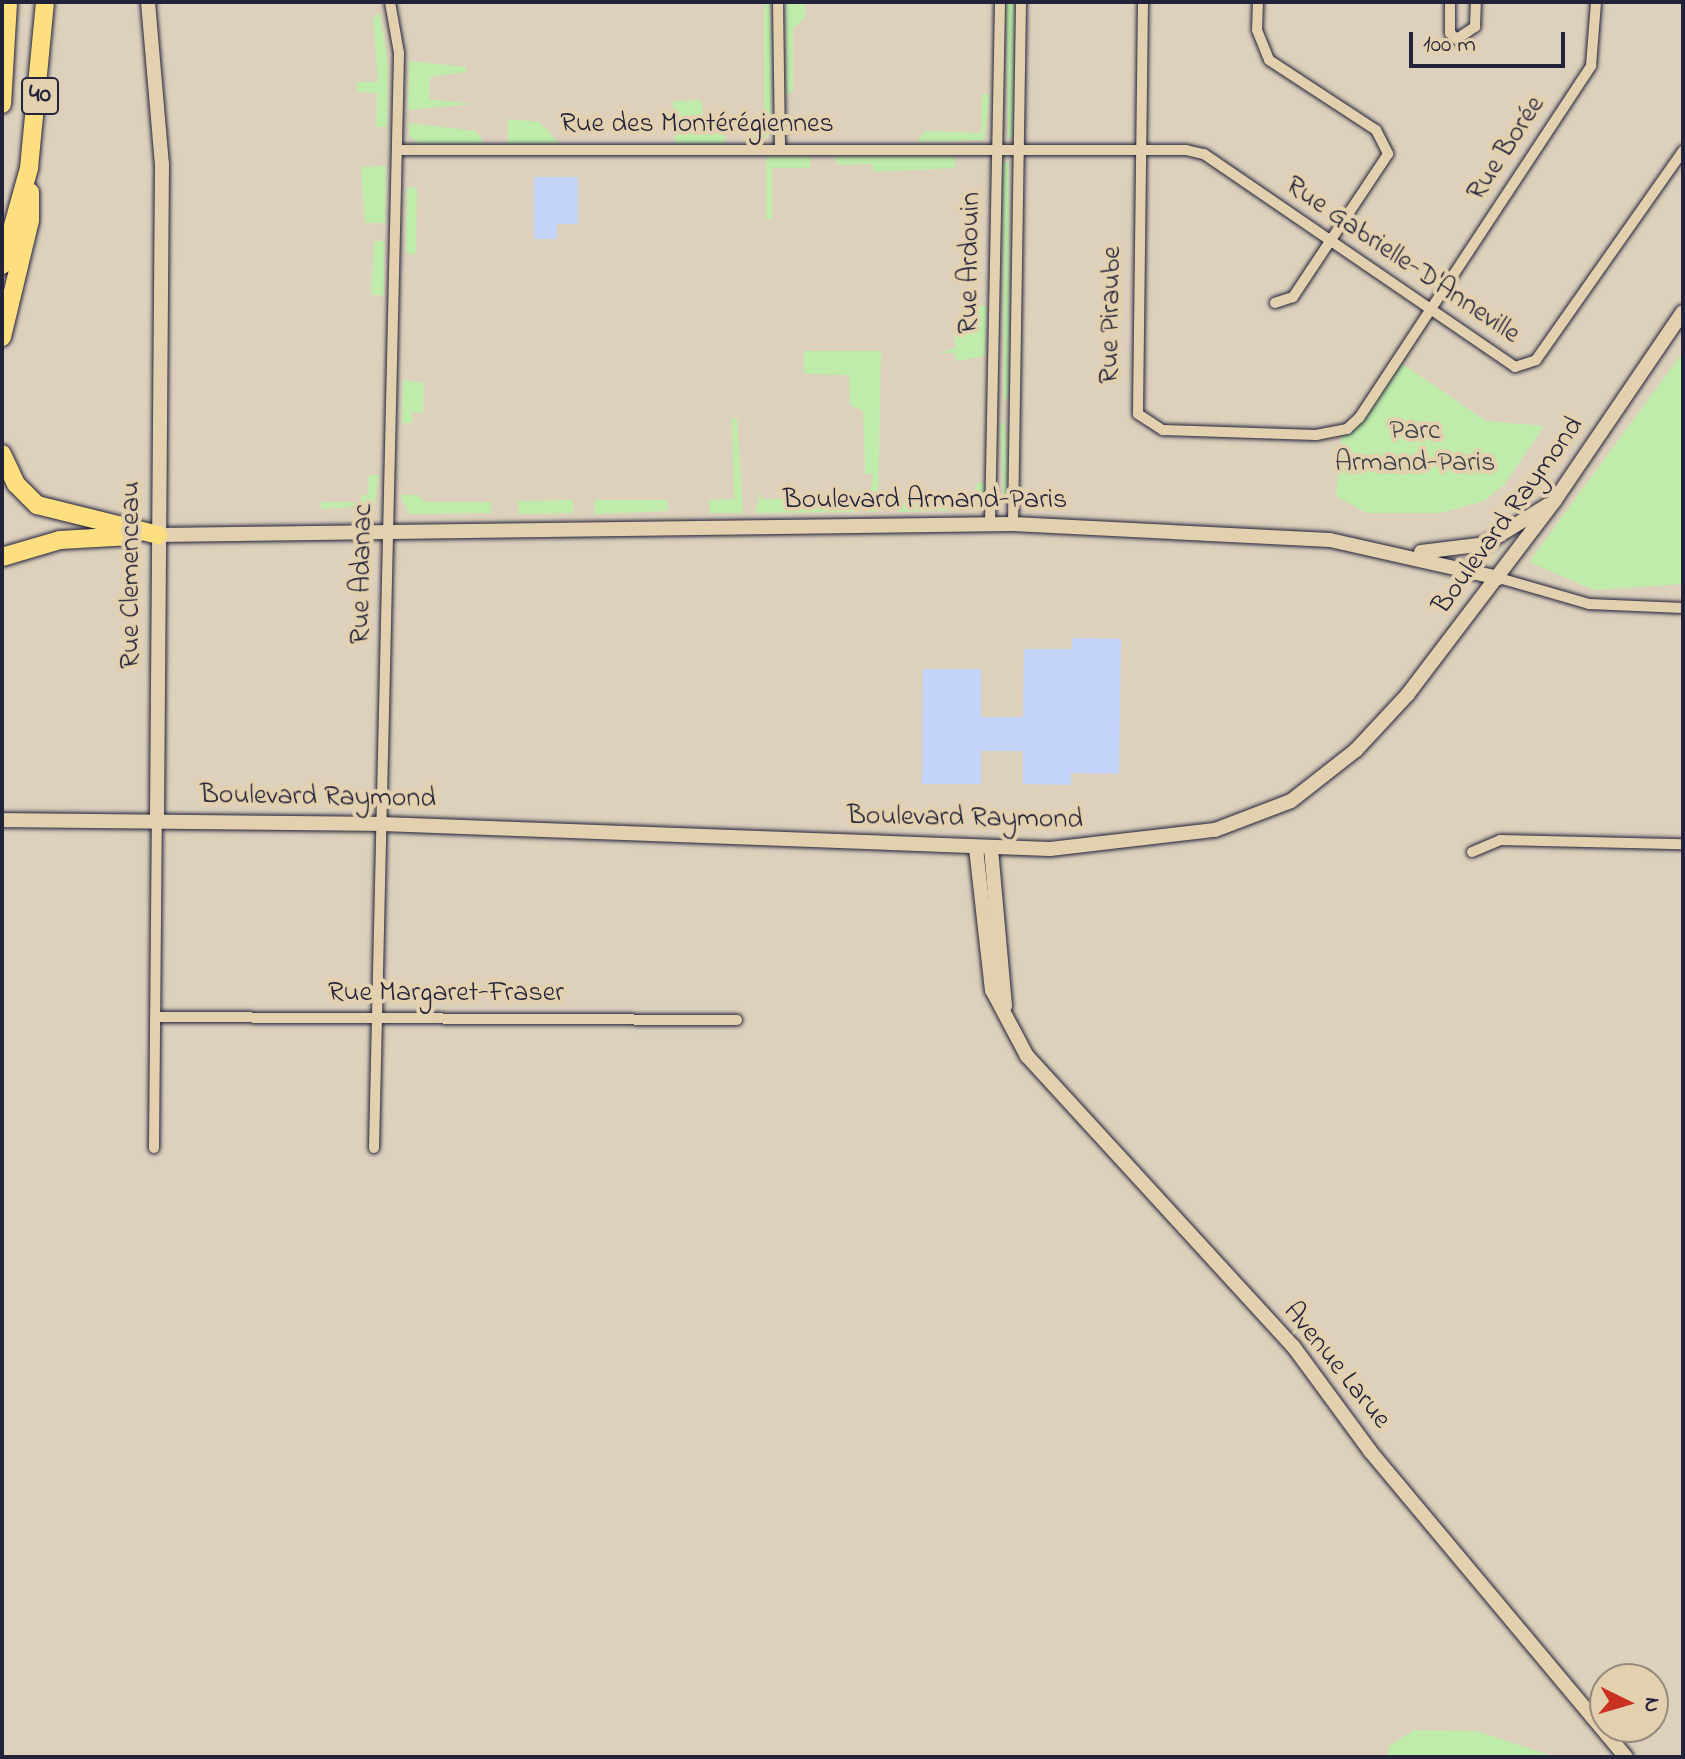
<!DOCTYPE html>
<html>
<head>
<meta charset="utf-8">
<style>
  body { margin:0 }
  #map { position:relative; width:1685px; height:1759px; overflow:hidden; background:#ddd1bd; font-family:"Indie Flower",sans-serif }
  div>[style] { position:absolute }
  .green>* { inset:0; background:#bfecaa; transform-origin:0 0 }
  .building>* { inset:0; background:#c4d4fa }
  .roads { filter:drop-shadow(0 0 2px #22223b) drop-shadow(0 0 2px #22223b) }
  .street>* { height:10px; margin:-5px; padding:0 5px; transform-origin:5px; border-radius:5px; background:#e3d0ae }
  .secondary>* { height:14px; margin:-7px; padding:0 7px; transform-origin:7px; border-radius:7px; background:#e3d0ae }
  .highway>* { height:18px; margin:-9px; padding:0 9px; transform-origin:9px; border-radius:9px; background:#fedf80 }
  span { translate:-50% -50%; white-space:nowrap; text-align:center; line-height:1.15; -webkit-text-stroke:8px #e3d0ae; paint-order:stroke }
  .shield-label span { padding:2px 6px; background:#e3d0ae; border:2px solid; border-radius:6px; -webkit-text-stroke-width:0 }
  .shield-label { font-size:26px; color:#22223b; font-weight:700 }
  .street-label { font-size:28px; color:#22223b }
  .park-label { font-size:28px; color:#3a404c }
  .frame { position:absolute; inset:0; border:4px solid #22223b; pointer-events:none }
  .north { position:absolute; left:1589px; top:1663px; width:80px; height:80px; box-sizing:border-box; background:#e3d0ae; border:2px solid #968a80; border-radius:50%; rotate:95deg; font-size:22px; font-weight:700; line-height:32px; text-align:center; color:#22223b }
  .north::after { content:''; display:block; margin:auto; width:28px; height:36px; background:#c8321e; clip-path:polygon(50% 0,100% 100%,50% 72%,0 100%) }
  .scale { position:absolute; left:1409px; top:32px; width:156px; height:36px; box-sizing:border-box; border:4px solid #22223b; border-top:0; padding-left:10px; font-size:24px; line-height:28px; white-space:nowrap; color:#22223b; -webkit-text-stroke:6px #e3d0ae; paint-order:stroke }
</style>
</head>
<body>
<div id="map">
  <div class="green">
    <div style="clip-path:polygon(764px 2px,769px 2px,771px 24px,771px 131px,763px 142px,746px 142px,746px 132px,758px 132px,758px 114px,764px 113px)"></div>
    <div style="clip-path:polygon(786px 2px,805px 2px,805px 18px,793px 28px,793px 92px,787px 94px)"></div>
    <div style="clip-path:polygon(1006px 2px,1015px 2px,1013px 135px,1008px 139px)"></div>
    <div style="clip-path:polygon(380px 12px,388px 65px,387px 127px,376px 127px,377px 93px,357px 92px,357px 82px,378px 82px,373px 19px)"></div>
    <div style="clip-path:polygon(409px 61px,466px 67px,466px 72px,430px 77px,429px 99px,473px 104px,408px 110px)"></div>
    <div style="clip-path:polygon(982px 94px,990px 94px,984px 140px,917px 142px,925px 131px,981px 133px)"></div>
    <div style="clip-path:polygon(701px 100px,706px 132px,725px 132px,725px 143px,675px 143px,673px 101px)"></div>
    <div style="clip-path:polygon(508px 119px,540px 122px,559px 143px,508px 143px)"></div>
    <div style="clip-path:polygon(408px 123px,476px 131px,484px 143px,420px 143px,410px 138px)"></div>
    <div style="clip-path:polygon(766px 157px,811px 157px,810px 168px,772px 168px,772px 219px,766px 219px)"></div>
    <div style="clip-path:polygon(836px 157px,955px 157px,955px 168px,873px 172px,873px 164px,837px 165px)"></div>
    <div style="clip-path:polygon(1009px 161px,1009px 397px,1004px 400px,1003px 164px)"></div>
    <div style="clip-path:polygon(386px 166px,385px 223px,365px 223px,361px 167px)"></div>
    <div style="clip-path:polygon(417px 187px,416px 253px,412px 255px,406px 253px,407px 188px)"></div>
    <div style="clip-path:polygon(374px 241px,384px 241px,384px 296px,371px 294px)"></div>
    <div style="clip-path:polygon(978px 305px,987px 306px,985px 356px,956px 361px,955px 353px,939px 353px,955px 348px,955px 329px,977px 329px)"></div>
    <div style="clip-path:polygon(804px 351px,881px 351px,878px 512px,867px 512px,873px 474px,865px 474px,863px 411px,850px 405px,849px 375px,804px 374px)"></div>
    <div style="clip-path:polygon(1683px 352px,1683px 584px,1594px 590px,1529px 562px)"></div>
    <div style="clip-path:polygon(1397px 360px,1486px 421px,1544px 426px,1504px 485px,1484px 501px,1440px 513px,1367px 513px,1336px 496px,1342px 431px)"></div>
    <div style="clip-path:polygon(403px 380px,424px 383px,423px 413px,413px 412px,412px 423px,402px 423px)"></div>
    <div style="clip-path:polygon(732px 418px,737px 418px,743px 513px,710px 513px,709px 500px,734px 499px)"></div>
    <div style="clip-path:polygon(1005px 422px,1008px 499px,1004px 502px,1000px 425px)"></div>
    <div style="clip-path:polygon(369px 475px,379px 475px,374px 506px,321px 509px,321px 502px,361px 502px,361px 495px,368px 495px)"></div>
    <div style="clip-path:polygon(976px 483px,984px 483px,984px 498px,974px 510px,897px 512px,907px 499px,974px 498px)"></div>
    <div style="clip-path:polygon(761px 491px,762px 499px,850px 499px,850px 491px,855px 512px,755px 513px)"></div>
    <div style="clip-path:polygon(400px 495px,418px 495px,426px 502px,491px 502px,492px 513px,409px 514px)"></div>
    <div style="clip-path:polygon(594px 500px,668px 500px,668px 511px,595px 514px)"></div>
    <div style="left:518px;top:501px;width:55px;height:13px;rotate:-1deg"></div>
    <div style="clip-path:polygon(1414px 1730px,1476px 1731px,1553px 1756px,1388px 1757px,1389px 1746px)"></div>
  </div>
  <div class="building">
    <div style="clip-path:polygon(534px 177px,578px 177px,578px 224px,557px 224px,557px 239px,534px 239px)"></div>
    <div style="clip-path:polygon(1072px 638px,1121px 639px,1119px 774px,1071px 773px,1071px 785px,1023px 784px,1023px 751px,981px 751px,981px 784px,922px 784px,923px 669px,981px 669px,981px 717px,1023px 717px,1024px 649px,1072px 649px)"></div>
  </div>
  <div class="roads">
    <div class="street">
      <div style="left:778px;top:2px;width:147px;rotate:89.2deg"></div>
      <div style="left:1143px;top:2px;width:412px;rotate:90.7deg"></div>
      <div style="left:1138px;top:414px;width:30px;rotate:33deg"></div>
      <div style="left:1163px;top:430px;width:153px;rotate:1.9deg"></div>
      <div style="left:1316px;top:435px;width:32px;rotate:-11deg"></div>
      <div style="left:1347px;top:429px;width:16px;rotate:-43deg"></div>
      <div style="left:1359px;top:418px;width:422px;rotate:-56.6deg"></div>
      <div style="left:1591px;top:66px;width:64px;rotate:-85.5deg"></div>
      <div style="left:1258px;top:2px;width:28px;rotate:92deg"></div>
      <div style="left:1257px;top:30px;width:32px;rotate:68deg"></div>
      <div style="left:1269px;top:60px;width:128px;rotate:33.2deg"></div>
      <div style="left:1376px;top:130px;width:27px;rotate:63deg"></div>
      <div style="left:1388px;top:154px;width:172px;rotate:123.6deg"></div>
      <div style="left:1293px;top:297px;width:19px;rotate:162deg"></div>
      <div style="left:1450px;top:2px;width:31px;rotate:90deg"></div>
      <div style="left:1450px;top:33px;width:9px;rotate:41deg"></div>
      <div style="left:1457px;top:39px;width:22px;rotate:-34deg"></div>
      <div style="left:1475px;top:27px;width:25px;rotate:-88deg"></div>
      <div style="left:397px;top:150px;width:789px"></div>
      <div style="left:1186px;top:150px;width:18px;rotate:13deg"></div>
      <div style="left:1204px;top:154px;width:377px;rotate:34.4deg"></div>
      <div style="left:1515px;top:367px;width:22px;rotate:-18deg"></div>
      <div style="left:1536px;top:360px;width:256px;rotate:-54.9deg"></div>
      <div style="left:990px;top:524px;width:522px;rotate:-88.9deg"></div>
      <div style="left:1013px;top:524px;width:522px;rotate:-89.12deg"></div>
      <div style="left:1499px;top:578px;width:94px;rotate:16.1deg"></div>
      <div style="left:1589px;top:604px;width:94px;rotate:2.4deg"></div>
      <div style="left:1472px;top:852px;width:30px;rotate:-23deg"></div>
      <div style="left:1500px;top:840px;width:183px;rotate:1.3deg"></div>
      <div style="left:155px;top:1017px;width:582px;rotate:0.3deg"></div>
      <div style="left:154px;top:1148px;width:327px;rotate:-89.5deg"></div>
      <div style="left:374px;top:1148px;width:1095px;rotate:-88.69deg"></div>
      <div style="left:399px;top:53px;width:52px;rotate:-100deg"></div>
    </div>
    <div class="secondary">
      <div style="left:148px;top:2px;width:163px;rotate:85.1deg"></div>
      <div style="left:162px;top:164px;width:657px;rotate:90.44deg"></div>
      <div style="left:158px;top:535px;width:855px;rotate:-0.74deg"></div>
      <div style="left:1013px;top:524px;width:317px;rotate:2.9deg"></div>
      <div style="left:1330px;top:540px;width:173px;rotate:12.7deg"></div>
      <div style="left:1421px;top:552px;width:64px;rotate:-7.1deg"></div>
      <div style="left:1485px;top:544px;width:74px;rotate:-31.8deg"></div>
      <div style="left:2px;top:820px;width:380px;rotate:0.6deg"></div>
      <div style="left:382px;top:824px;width:668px;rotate:2.14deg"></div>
      <div style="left:1050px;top:849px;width:166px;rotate:-6.6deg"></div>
      <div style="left:1215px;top:830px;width:81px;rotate:-20.9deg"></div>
      <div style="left:1291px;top:801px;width:83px;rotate:-38.1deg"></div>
      <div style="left:1356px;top:750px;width:76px;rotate:-47.1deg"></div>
      <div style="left:1408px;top:694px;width:243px;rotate:-52.8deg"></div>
      <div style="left:1555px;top:500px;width:227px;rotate:-55.8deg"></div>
      <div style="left:976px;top:848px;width:143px;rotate:83.6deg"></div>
      <div style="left:992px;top:990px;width:75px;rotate:62.1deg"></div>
      <div style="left:1027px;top:1056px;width:394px;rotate:47.5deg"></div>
      <div style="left:1293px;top:1346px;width:130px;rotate:53.7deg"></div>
      <div style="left:1370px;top:1451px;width:399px;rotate:50.1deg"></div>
      <div style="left:991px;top:849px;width:158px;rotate:84.9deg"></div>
    </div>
    <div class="highway">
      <div style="left:2px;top:104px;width:102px;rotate:-86.6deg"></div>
      <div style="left:2px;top:265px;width:101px;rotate:-74.4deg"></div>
      <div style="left:29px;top:168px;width:167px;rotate:-84.5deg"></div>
      <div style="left:2px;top:337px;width:120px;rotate:-76.5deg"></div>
      <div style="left:30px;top:220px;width:28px;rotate:-90deg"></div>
      <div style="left:2px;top:454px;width:33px;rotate:65deg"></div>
      <div style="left:16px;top:484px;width:30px;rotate:45deg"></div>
      <div style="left:37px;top:505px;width:125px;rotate:13.9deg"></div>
      <div style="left:2px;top:557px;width:60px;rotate:-16.3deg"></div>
      <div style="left:60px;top:540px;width:71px;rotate:-3.2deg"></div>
    </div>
  </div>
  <div class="shield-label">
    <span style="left:40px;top:96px">40</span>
  </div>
  <div class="street-label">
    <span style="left:697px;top:125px">Rue des Montérégiennes</span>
    <span style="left:1507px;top:149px;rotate:-57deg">Rue Borée</span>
    <span style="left:1402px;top:261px;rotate:34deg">Rue Gabrielle-D'Anneville</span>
    <span style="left:971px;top:263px;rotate:-89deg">Rue Ardouin</span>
    <span style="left:1112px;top:315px;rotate:-89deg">Rue Piraube</span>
    <span style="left:925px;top:501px">Boulevard Armand-Paris</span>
    <span style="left:1509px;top:516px;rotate:-54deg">Boulevard Raymond</span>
    <span style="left:363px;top:574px;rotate:-89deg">Rue Adanac</span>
    <span style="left:132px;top:575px;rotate:-90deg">Rue Clemenceau</span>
    <span style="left:318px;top:798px;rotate:1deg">Boulevard Raymond</span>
    <span style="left:965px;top:819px;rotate:1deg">Boulevard Raymond</span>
    <span style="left:446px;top:994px">Rue Margaret-Fraser</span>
    <span style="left:1336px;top:1366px;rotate:51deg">Avenue Larue</span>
  </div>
  <div class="park-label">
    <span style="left:1415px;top:448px">Parc<br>Armand-Paris</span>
  </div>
  <div class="frame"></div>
  <div class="north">N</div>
  <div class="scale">100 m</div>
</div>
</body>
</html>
